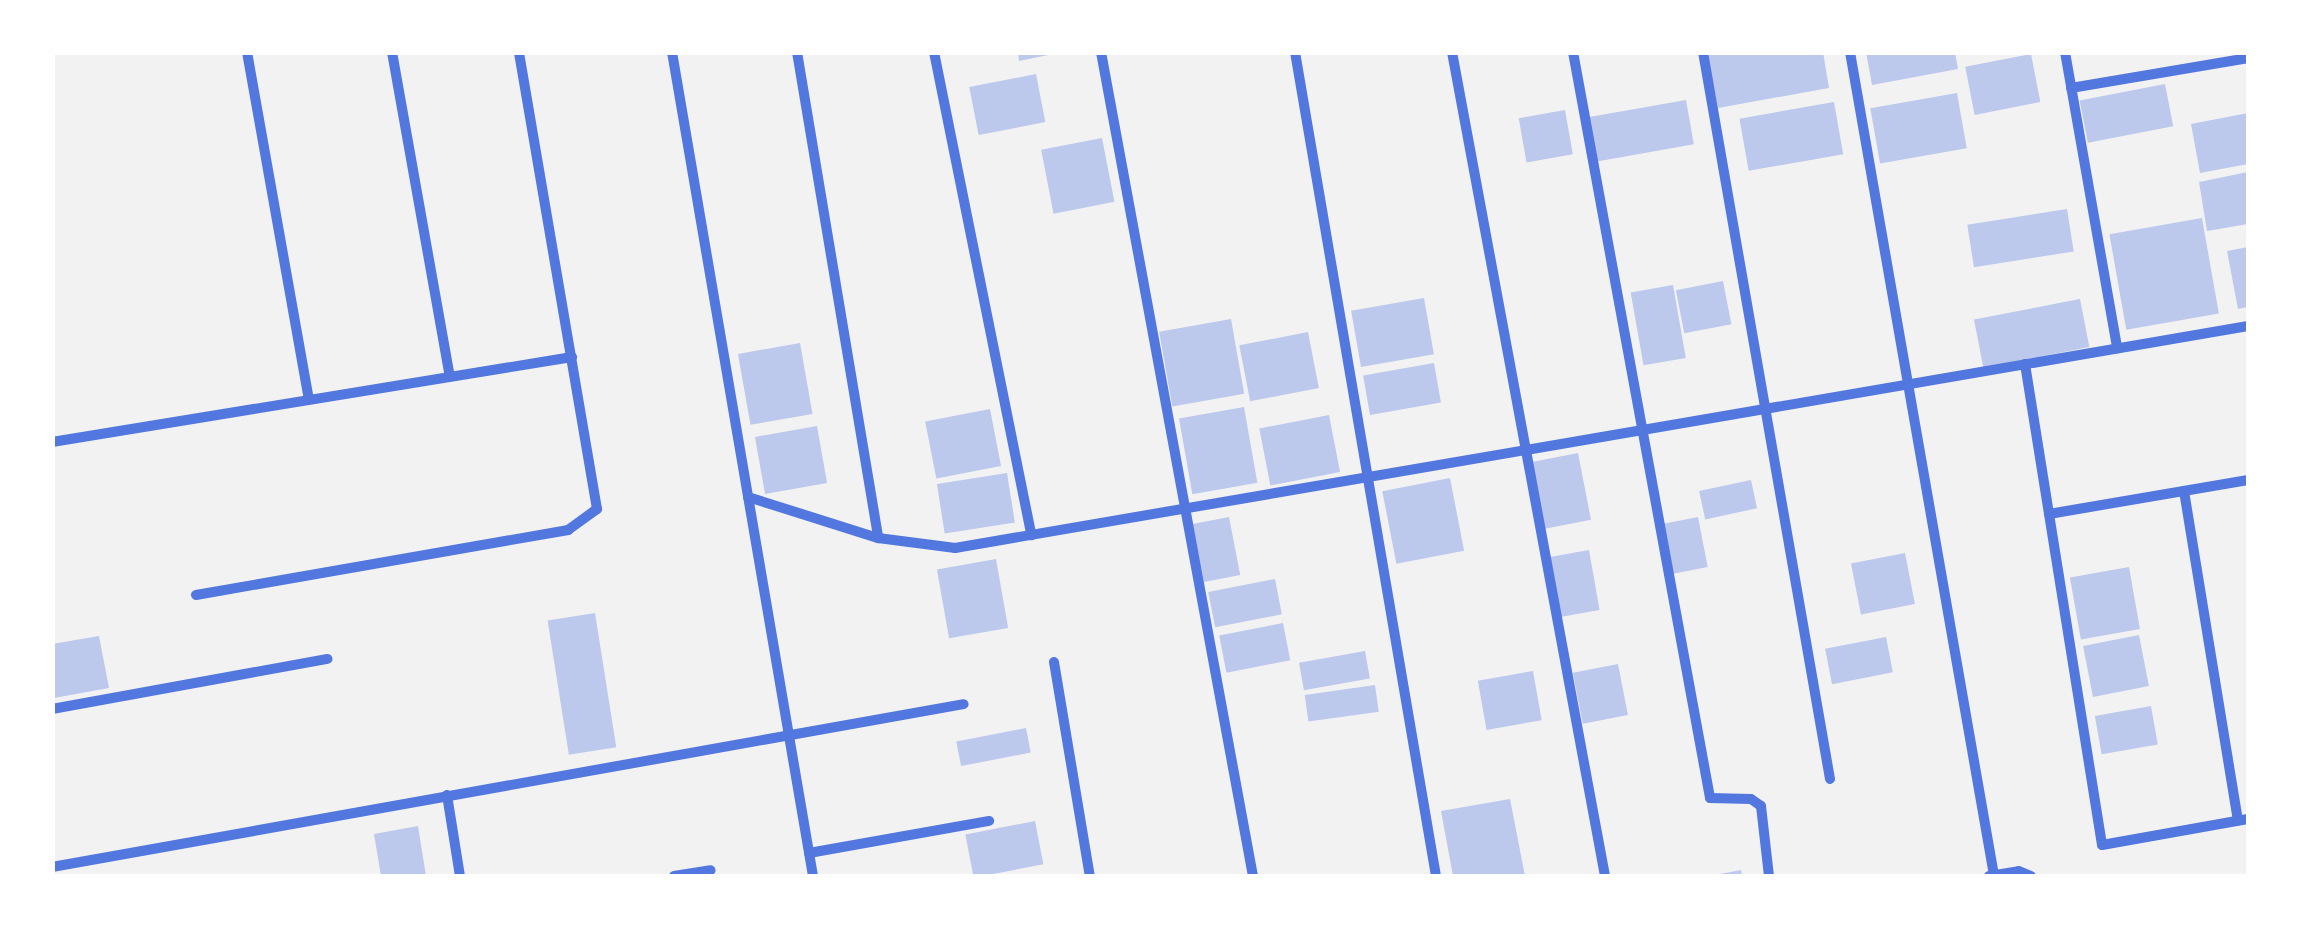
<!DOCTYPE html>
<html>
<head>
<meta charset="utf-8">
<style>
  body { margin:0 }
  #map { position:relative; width:2301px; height:929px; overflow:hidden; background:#f2f2f2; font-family:Karla,sans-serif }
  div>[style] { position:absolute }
  .building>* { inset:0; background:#bdc9ec; transform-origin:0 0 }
  .minor>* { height:10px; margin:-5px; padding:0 5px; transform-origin:5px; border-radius:5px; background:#5277de }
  span { translate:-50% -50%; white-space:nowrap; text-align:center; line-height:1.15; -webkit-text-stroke:8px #fff; paint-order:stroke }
  .frame { position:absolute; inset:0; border:55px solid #fff; pointer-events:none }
</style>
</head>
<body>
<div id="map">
  <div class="building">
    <div style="clip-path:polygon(1018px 52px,1053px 52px,1053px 54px,1019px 61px)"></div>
    <div style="clip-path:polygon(1707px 52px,1823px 52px,1829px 88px,1718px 108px)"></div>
    <div style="clip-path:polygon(1866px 52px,1955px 52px,1958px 69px,1872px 85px)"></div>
    <div style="left:2031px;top:54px;width:49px;height:67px;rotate:79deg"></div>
    <div style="left:1036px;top:74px;width:49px;height:68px;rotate:79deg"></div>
    <div style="left:2165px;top:84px;width:43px;height:87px;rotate:79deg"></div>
    <div style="left:1957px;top:93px;width:56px;height:88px;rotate:80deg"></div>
    <div style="left:1686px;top:100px;width:45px;height:104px;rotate:80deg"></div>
    <div style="left:1834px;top:102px;width:53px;height:96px;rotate:80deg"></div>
    <div style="left:1565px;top:110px;width:45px;height:47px;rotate:80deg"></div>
    <div style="clip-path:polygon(2248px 113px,2248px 164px,2200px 173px,2191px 124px)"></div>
    <div style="left:1102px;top:138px;width:65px;height:62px;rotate:79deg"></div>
    <div style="clip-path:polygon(2248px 172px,2248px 224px,2207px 231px,2199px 182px)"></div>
    <div style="left:2067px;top:209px;width:43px;height:101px;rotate:81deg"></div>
    <div style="left:2202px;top:218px;width:97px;height:94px;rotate:80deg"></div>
    <div style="clip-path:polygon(2248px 247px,2248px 307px,2238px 309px,2227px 251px)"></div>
    <div style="left:1723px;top:281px;width:44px;height:48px;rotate:79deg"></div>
    <div style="left:1673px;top:285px;width:74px;height:43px;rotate:80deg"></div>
    <div style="left:1424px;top:298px;width:57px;height:74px;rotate:80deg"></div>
    <div style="left:2080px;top:299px;width:49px;height:108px;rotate:79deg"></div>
    <div style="left:1231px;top:319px;width:76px;height:73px;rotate:80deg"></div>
    <div style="left:1308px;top:332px;width:57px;height:70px;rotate:79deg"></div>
    <div style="left:800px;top:343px;width:72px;height:63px;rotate:80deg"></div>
    <div style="left:1434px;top:363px;width:40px;height:72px;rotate:80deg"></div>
    <div style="left:1244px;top:407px;width:77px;height:66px;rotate:80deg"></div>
    <div style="left:990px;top:409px;width:58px;height:66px;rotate:79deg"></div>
    <div style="left:1329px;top:415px;width:58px;height:71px;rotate:79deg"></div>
    <div style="left:817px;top:426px;width:58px;height:63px;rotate:80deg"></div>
    <div style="left:1578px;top:453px;width:68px;height:51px;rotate:79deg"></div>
    <div style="left:1007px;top:473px;width:50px;height:71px;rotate:81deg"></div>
    <div style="left:1450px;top:478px;width:74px;height:69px;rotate:79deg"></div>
    <div style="left:1751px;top:480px;width:29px;height:53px;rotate:78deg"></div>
    <div style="left:1229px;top:517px;width:59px;height:37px;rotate:79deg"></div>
    <div style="left:1698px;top:517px;width:51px;height:39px;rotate:79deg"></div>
    <div style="left:1589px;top:550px;width:61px;height:44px;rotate:80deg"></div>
    <div style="left:1905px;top:553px;width:52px;height:55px;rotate:79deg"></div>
    <div style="left:996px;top:559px;width:70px;height:60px;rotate:80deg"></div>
    <div style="left:2129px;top:567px;width:63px;height:60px;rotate:80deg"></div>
    <div style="left:1275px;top:579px;width:36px;height:68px;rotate:79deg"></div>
    <div style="left:595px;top:613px;width:136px;height:48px;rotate:81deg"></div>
    <div style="left:1283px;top:623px;width:38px;height:65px;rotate:79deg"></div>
    <div style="left:2139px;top:635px;width:52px;height:57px;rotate:79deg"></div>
    <div style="clip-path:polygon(99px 636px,109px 688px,54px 698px,52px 644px)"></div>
    <div style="left:1886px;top:637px;width:36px;height:62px;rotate:79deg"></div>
    <div style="left:1365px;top:651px;width:28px;height:67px;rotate:80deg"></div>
    <div style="left:1618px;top:664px;width:52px;height:46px;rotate:79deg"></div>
    <div style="left:1533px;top:671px;width:50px;height:56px;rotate:80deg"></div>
    <div style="left:1375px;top:685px;width:27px;height:71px;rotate:82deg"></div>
    <div style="left:2151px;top:706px;width:39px;height:57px;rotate:80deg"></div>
    <div style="left:1026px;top:728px;width:25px;height:71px;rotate:79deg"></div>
    <div style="clip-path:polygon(1510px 799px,1525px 876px,1453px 876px,1441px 811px)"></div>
    <div style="left:1035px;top:821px;width:44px;height:71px;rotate:79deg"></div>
    <div style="clip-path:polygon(418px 826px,426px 876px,381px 876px,374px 834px)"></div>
    <div style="clip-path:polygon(1741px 870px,1742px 876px,1715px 876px,1715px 875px)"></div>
  </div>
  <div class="minor">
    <div style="left:247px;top:52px;width:353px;rotate:79.9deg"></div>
    <div style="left:392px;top:52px;width:330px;rotate:79.9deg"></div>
    <div style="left:672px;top:52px;width:836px;rotate:80.29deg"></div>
    <div style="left:797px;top:52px;width:493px;rotate:80.5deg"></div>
    <div style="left:934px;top:52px;width:493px;rotate:78.6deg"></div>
    <div style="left:1101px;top:52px;width:838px;rotate:79.55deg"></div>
    <div style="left:1295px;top:52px;width:836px;rotate:80.29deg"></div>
    <div style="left:1452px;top:52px;width:838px;rotate:79.48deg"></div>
    <div style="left:1573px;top:52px;width:758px;rotate:79.59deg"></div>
    <div style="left:1710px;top:798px;width:41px;rotate:1.4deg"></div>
    <div style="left:1751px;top:799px;width:12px;rotate:35deg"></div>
    <div style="left:1761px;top:806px;width:70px;rotate:83.5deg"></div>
    <div style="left:1703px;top:52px;width:738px;rotate:80.09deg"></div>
    <div style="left:1850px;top:52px;width:836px;rotate:80.08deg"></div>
    <div style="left:2065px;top:52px;width:301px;rotate:80deg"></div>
    <div style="left:2071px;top:88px;width:180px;rotate:-9.6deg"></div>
    <div style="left:2025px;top:364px;width:487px;rotate:80.9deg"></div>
    <div style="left:2102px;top:845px;width:148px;rotate:-10.1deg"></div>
    <div style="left:52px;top:442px;width:527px;rotate:-9.28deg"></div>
    <div style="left:2184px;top:491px;width:334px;rotate:80.7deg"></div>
    <div style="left:748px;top:497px;width:136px;rotate:17.5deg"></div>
    <div style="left:878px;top:538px;width:78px;rotate:7.4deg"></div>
    <div style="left:955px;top:548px;width:1312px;rotate:-9.74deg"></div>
    <div style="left:2049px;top:514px;width:202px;rotate:-9.7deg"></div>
    <div style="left:196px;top:595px;width:378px;rotate:-9.9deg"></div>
    <div style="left:568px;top:530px;width:36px;rotate:-36deg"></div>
    <div style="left:597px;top:509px;width:464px;rotate:-99.7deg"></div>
    <div style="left:1054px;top:662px;width:217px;rotate:80.5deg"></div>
    <div style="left:52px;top:709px;width:280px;rotate:-10.3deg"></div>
    <div style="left:447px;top:795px;width:82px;rotate:80.9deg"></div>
    <div style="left:809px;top:853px;width:183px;rotate:-10.1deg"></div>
    <div style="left:52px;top:867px;width:926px;rotate:-10.13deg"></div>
    <div style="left:674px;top:876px;width:37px;rotate:-9deg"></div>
    <div style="left:1989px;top:876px;width:30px;rotate:-9deg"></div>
    <div style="left:2019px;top:871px;width:13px;rotate:23deg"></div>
  </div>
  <div class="frame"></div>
</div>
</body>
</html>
